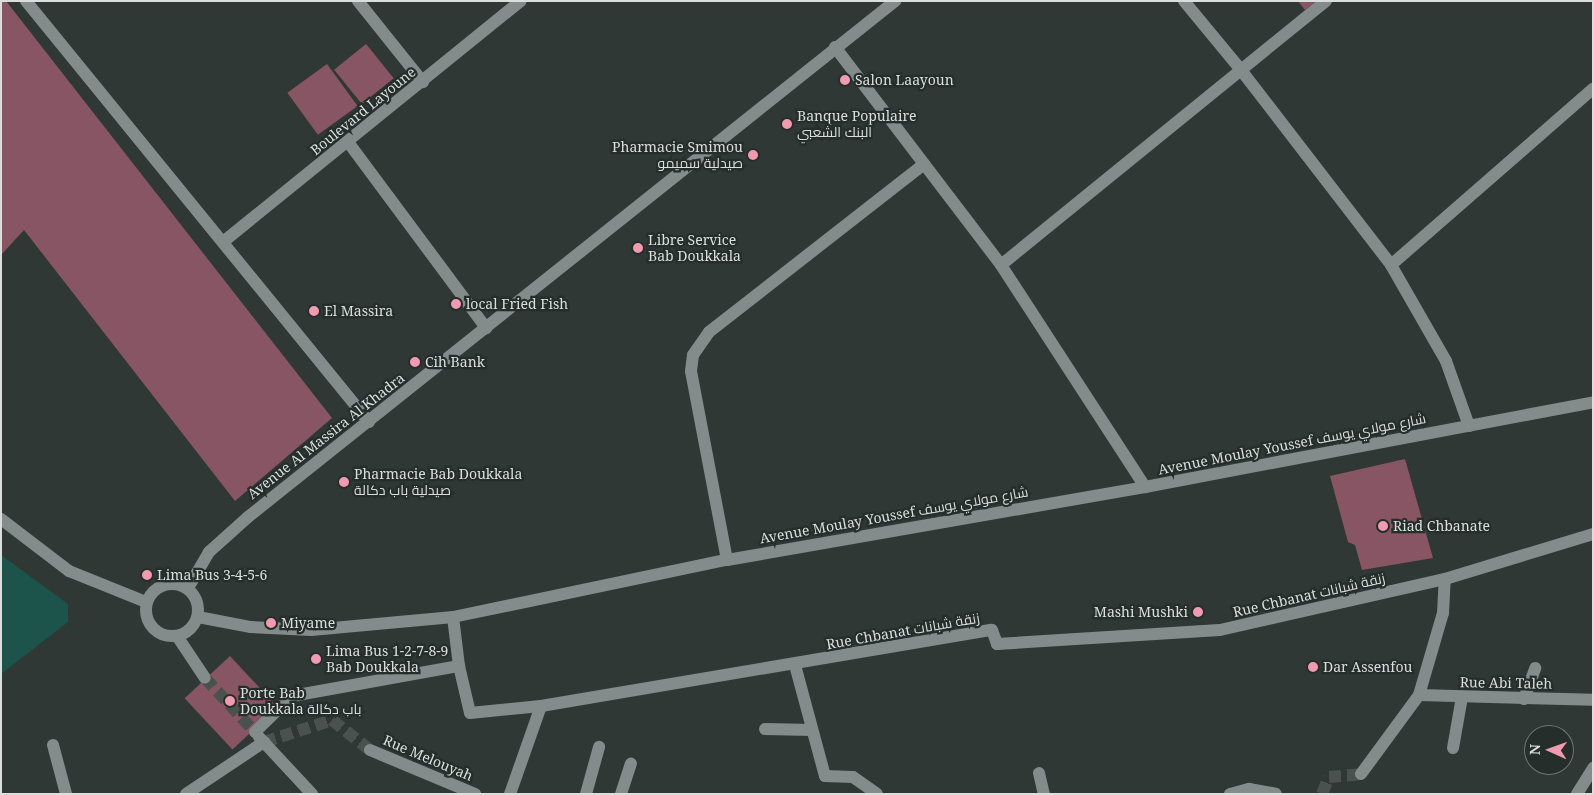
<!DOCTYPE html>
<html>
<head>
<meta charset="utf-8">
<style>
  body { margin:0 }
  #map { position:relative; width:1594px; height:795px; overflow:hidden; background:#303836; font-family:"Noto Serif",Cairo,serif }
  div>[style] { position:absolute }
  .green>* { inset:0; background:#1c534a }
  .building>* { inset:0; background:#875563; transform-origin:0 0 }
  .minor-tunnel>* { height:12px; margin-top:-6px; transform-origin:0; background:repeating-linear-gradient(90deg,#4a514f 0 12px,transparent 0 18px) }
  .minor>* { height:12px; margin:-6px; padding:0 6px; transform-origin:6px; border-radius:6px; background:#838c8a }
  .minor>.ring { margin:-6px; padding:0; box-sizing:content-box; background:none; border:12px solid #838c8a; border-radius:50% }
  .dots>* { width:14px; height:14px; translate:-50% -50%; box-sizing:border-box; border:2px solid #262e2c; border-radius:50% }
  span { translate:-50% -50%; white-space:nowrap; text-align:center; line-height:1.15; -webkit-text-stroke:4.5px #262e2c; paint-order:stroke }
  .poi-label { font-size:14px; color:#dadfde }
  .left { translate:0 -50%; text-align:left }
  .right { translate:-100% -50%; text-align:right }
  .street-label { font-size:14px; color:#dadfde }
  .frame { position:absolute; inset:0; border:2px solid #dadfde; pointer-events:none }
  .north { position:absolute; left:1524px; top:725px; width:50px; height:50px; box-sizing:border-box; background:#262e2c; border:1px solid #6e7573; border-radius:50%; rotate:272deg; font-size:14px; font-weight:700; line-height:20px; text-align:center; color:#dadfde }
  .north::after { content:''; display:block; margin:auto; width:18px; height:22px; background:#f19ab1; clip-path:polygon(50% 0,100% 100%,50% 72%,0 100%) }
</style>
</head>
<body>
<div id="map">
  <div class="green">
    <div style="clip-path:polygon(1px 555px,68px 604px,68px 622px,1px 674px)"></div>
  </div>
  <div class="building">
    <div style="clip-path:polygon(1px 1px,6px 1px,332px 418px,235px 501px,24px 230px,1px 255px)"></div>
    <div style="clip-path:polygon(1298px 1px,1316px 1px,1305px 10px)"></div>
    <div style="left:366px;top:44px;width:44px;height:41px;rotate:51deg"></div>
    <div style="left:327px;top:64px;width:52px;height:49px;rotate:54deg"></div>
    <div style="clip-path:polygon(1405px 459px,1433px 558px,1362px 570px,1355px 545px,1348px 542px,1330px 476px)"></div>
    <div style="left:230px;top:656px;width:70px;height:62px;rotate:47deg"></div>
  </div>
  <div class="minor-tunnel">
    <div style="left:205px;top:678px;width:71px;rotate:47.3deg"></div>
    <div style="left:264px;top:742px;width:71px;rotate:-17.9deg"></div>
    <div style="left:332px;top:720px;width:48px;rotate:38.3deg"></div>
    <div style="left:1322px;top:794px;width:18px;rotate:-68deg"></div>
    <div style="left:1329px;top:777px;width:32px;rotate:-5deg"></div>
  </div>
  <div class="minor">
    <div style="left:26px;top:1px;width:543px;rotate:50.83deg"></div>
    <div style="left:358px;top:1px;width:104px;rotate:51.3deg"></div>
    <div style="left:1184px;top:1px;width:89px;rotate:50.4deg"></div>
    <div style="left:1241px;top:70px;width:246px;rotate:52.4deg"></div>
    <div style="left:1391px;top:265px;width:111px;rotate:60.2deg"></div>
    <div style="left:1446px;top:361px;width:69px;rotate:70.5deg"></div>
    <div style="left:835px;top:47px;width:274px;rotate:52.7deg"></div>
    <div style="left:1001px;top:265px;width:265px;rotate:57deg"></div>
    <div style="left:348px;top:142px;width:232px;rotate:53.4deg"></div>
    <div style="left:223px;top:242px;width:383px;rotate:-39deg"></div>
    <div style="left:1001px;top:265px;width:419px;rotate:-39.1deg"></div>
    <div style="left:1391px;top:265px;width:268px;rotate:-41.1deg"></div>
    <div style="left:1px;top:519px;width:86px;rotate:37.4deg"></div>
    <div style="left:69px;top:571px;width:83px;rotate:21.9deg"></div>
    <div style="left:727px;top:560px;width:192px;rotate:-100.8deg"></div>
    <div style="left:691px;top:371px;width:16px;rotate:-83deg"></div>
    <div style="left:693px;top:355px;width:28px;rotate:-55deg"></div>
    <div style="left:709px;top:332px;width:273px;rotate:-38deg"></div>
    <div class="ring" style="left:146px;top:584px;width:40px;height:40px"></div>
    <div style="left:188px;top:588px;width:42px;rotate:-59.7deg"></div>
    <div style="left:209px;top:552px;width:52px;rotate:-41.9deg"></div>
    <div style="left:248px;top:517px;width:828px;rotate:-38.57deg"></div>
    <div style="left:198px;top:617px;width:54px;rotate:10.7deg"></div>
    <div style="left:251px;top:627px;width:60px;rotate:2.9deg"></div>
    <div style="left:311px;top:630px;width:143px;rotate:-5.2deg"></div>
    <div style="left:453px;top:617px;width:280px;rotate:-11.8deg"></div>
    <div style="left:727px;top:560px;width:424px;rotate:-9.9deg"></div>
    <div style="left:1145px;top:487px;width:456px;rotate:-10.7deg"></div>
    <div style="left:453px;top:617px;width:49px;rotate:83deg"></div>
    <div style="left:177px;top:636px;width:50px;rotate:56.3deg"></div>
    <div style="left:795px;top:665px;width:115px;rotate:74.9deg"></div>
    <div style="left:825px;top:776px;width:28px;rotate:2deg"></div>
    <div style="left:853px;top:777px;width:29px;rotate:35deg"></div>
    <div style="left:1419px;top:695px;width:174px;rotate:1.6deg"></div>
    <div style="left:1524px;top:699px;width:33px;rotate:-70deg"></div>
    <div style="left:765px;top:729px;width:47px;rotate:1.2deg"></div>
    <div style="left:255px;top:732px;width:52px;rotate:-44.2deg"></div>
    <div style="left:292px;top:696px;width:170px;rotate:-10.2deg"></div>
    <div style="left:459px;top:666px;width:48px;rotate:76.8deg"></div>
    <div style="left:470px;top:713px;width:71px;rotate:-5.6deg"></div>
    <div style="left:541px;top:706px;width:457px;rotate:-9.6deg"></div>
    <div style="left:992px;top:630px;width:15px;rotate:70deg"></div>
    <div style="left:997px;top:644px;width:223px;rotate:-3.6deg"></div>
    <div style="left:1220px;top:630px;width:231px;rotate:-12.8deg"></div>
    <div style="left:1445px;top:579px;width:155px;rotate:-16.9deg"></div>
    <div style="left:259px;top:737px;width:78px;rotate:47.1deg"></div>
    <div style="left:53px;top:745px;width:51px;rotate:75.1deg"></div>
    <div style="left:1453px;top:748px;width:52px;rotate:-80deg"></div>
    <div style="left:370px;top:750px;width:114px;rotate:22.7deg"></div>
    <div style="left:1039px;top:773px;width:22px;rotate:77deg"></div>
    <div style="left:1361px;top:774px;width:98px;rotate:-53.7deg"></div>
    <div style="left:1419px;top:695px;width:85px;rotate:-73.7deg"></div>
    <div style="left:1443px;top:613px;width:34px;rotate:-87deg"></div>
    <div style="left:186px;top:794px;width:94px;rotate:-33.7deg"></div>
    <div style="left:510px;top:794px;width:93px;rotate:-70.6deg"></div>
    <div style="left:586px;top:794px;width:49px;rotate:-74.5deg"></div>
    <div style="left:621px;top:794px;width:32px;rotate:-72deg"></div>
    <div style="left:1230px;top:794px;width:20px;rotate:-15deg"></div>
    <div style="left:1249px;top:789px;width:27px;rotate:10deg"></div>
    <div style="left:1577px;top:794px;width:31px;rotate:-58deg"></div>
  </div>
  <div class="dots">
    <div style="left:845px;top:80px;background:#f19ab1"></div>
    <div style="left:787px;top:124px;background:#f19ab1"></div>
    <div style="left:753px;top:155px;background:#f19ab1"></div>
    <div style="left:638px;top:248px;background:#f19ab1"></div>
    <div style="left:456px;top:304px;background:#f19ab1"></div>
    <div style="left:314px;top:311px;background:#f19ab1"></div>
    <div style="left:415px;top:362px;background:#f19ab1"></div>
    <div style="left:344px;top:482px;background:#f19ab1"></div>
    <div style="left:1383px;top:526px;background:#f19ab1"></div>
    <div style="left:147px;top:575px;background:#f19ab1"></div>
    <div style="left:1198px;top:612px;background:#f19ab1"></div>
    <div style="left:271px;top:623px;background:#f19ab1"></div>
    <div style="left:316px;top:659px;background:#f19ab1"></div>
    <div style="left:1313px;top:667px;background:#f19ab1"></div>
    <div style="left:230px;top:701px;background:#f19ab1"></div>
  </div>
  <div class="poi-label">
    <span class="left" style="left:855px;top:80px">Salon Laayoun</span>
    <span class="left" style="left:797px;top:124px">Banque Populaire<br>البنك الشعبي</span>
    <span class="right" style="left:743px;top:155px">Pharmacie Smimou<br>صيدلية سميمو</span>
    <span class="left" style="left:648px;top:248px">Libre Service<br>Bab Doukkala</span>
    <span class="left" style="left:466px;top:304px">local Fried Fish</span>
    <span class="left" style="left:324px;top:311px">El Massira</span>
    <span class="left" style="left:425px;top:362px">Cih Bank</span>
    <span class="left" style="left:354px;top:482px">Pharmacie Bab Doukkala<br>صيدلية باب دكالة</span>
    <span class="left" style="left:1393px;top:526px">Riad Chbanate</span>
    <span class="left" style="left:157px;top:575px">Lima Bus 3-4-5-6</span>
    <span class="right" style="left:1188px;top:612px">Mashi Mushki</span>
    <span class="left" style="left:281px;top:623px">Miyame</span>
    <span class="left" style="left:326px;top:659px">Lima Bus 1-2-7-8-9<br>Bab Doukkala</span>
    <span class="left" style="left:1323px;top:667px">Dar Assenfou</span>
    <span class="left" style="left:240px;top:701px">Porte Bab<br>Doukkala باب دكالة</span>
  </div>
  <div class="street-label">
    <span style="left:363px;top:111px;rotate:-39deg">Boulevard Layoune</span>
    <span style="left:326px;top:436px;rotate:-38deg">Avenue Al Massira Al Khadra</span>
    <span style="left:1292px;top:444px;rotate:-11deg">Avenue Moulay Youssef شارع مولاي يوسف</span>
    <span style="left:894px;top:515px;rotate:-10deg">Avenue Moulay Youssef شارع مولاي يوسف</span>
    <span style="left:1309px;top:595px;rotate:-13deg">Rue Chbanat زنقة شبانات</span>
    <span style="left:903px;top:631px;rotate:-10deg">Rue Chbanat زنقة شبانات</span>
    <span style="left:1506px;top:683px;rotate:1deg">Rue Abi Taleh</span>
    <span style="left:428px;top:758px;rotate:23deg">Rue Melouyah</span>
  </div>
  <div class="frame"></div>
  <div class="north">N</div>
</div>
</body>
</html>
